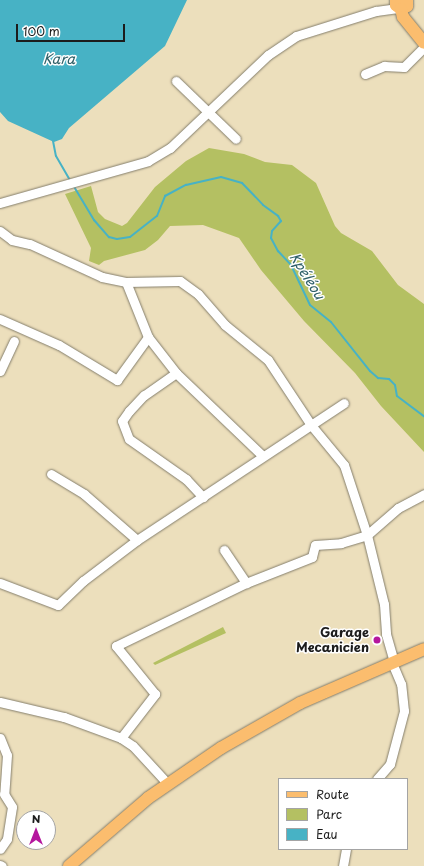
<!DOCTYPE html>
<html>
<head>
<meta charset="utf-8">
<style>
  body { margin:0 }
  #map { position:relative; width:424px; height:866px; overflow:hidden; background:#ecdfbc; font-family:"Playpen Sans",sans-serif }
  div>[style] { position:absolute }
  .green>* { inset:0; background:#b4c062 }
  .water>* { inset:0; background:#47b2c5 }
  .stream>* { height:2px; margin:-1px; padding:0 1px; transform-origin:1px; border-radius:1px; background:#47b2c5 }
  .roads { filter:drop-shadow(0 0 1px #847e6c) drop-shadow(0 0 1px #847e6c) }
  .minor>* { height:9px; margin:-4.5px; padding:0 4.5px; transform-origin:4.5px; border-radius:4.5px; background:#fff }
  .major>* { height:12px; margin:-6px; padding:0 6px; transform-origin:6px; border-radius:6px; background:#fbbd6e }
  .dots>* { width:11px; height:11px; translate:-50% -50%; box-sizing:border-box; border:2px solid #fff; border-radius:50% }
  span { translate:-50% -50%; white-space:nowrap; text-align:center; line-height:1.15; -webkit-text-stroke:3px #fff; paint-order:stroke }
  .poi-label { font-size:13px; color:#1c1c1c; font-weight:700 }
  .right { translate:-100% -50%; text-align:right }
  .water-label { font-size:14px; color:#2f6068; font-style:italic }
  .legend { position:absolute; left:278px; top:778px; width:130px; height:72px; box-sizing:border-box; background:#fff; border:1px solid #a4a4a4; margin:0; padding:5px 7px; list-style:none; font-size:12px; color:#1c1c1c }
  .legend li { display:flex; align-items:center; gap:8px; height:20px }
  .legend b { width:20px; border:1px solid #a4a4a4 }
  .north { position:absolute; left:16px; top:810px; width:40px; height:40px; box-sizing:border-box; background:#fff; border:1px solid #a4a4a4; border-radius:50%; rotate:0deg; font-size:11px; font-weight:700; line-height:16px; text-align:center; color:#1c1c1c }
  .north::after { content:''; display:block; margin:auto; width:14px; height:18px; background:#b5179e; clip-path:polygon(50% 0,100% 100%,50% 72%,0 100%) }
  .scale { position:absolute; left:16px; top:24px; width:109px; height:18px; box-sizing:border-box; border:2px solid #1c1c1c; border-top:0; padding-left:5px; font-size:12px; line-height:14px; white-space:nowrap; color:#1c1c1c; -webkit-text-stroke:3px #fff; paint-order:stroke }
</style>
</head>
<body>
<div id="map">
  <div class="green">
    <div style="clip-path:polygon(209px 148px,244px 154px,265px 162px,292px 165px,316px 183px,335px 226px,341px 233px,372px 251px,398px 285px,424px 304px,424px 452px,381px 406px,355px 373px,304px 321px,261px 270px,239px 238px,203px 225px,170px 226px,158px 240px,145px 250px,104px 261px,99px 265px,89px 261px,91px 248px,65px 194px,91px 186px,98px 212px,105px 219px,122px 226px,127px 223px,155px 187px,186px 161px)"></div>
    <div style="clip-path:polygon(223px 627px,226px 633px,155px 665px,153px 663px)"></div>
  </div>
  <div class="water">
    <div style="clip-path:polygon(0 0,187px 0,165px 46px,69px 128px,62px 139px,54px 142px,8px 121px,0 112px)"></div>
  </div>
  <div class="stream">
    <div style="left:53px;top:141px;width:15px;rotate:79deg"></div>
    <div style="left:56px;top:156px;width:28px;rotate:60deg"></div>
    <div style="left:73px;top:185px;width:41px;rotate:59deg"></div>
    <div style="left:94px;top:220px;width:23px;rotate:49deg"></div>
    <div style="left:109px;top:237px;width:8px;rotate:14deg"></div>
    <div style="left:117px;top:239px;width:13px;rotate:-9deg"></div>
    <div style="left:130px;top:237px;width:34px;rotate:-38deg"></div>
    <div style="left:157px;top:216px;width:22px;rotate:-68deg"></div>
    <div style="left:165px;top:196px;width:24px;rotate:-28deg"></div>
    <div style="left:186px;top:185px;width:36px;rotate:-13deg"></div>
    <div style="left:221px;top:177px;width:22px;rotate:16deg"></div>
    <div style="left:242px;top:183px;width:30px;rotate:46deg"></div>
    <div style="left:263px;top:205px;width:19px;rotate:36deg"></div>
    <div style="left:278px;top:216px;width:6px;rotate:59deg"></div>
    <div style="left:281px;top:221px;width:13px;rotate:132deg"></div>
    <div style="left:272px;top:231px;width:7px;rotate:98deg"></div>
    <div style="left:271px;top:238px;width:15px;rotate:62deg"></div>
    <div style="left:278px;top:251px;width:19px;rotate:47deg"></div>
    <div style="left:291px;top:265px;width:44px;rotate:64.6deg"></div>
    <div style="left:310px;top:305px;width:27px;rotate:39deg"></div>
    <div style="left:331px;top:322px;width:63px;rotate:51.5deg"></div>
    <div style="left:370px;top:371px;width:11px;rotate:41deg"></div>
    <div style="left:378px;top:378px;width:11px;rotate:5deg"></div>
    <div style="left:389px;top:379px;width:8px;rotate:45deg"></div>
    <div style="left:395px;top:385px;width:11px;rotate:80deg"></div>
    <div style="left:397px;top:396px;width:34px;rotate:37deg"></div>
  </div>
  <div class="roads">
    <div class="minor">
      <div style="left:365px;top:74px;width:21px;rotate:-23deg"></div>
      <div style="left:384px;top:66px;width:20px;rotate:3deg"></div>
      <div style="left:404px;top:67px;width:28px;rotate:-45deg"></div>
      <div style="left:176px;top:81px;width:83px;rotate:44deg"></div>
      <div style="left:0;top:203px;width:154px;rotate:-15.8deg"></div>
      <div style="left:148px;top:161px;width:26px;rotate:-31deg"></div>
      <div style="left:170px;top:148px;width:135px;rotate:-43.5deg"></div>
      <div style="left:268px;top:55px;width:34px;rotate:-34deg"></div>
      <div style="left:296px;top:36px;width:84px;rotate:-17.4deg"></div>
      <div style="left:376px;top:11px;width:22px;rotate:-8deg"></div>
      <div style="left:0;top:231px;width:15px;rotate:37deg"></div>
      <div style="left:12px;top:240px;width:18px;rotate:13deg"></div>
      <div style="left:30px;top:244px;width:79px;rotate:24.6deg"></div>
      <div style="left:102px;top:277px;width:25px;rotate:12deg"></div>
      <div style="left:126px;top:282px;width:54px;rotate:-1.1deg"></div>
      <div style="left:180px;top:281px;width:22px;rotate:36deg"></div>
      <div style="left:198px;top:294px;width:41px;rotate:48.9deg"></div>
      <div style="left:225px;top:325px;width:55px;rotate:39.1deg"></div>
      <div style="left:268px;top:360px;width:78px;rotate:56.5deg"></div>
      <div style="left:311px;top:425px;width:52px;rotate:50.5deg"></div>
      <div style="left:344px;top:465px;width:74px;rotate:71.8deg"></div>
      <div style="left:367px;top:535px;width:71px;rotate:76.2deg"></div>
      <div style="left:384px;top:604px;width:30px;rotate:86deg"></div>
      <div style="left:386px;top:634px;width:29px;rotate:74deg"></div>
      <div style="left:126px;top:282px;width:59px;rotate:68.2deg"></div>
      <div style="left:148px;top:337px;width:46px;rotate:52.1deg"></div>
      <div style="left:176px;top:373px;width:120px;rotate:43.7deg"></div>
      <div style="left:0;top:319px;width:64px;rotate:23.8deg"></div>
      <div style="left:59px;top:345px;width:68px;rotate:31.1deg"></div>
      <div style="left:117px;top:380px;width:53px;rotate:-54.2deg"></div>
      <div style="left:0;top:371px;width:33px;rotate:-65deg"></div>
      <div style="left:176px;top:373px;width:39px;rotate:145deg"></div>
      <div style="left:144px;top:395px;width:22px;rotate:133deg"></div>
      <div style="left:129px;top:411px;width:12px;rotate:125deg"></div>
      <div style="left:122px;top:421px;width:19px;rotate:69deg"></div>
      <div style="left:129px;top:439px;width:70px;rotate:35.1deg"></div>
      <div style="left:186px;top:479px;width:25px;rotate:47deg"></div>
      <div style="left:51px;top:474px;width:39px;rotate:31deg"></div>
      <div style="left:84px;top:494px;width:70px;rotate:41deg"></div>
      <div style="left:224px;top:550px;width:40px;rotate:56deg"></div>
      <div style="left:0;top:583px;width:62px;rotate:20.8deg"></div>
      <div style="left:58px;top:605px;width:35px;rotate:-44deg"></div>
      <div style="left:83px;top:581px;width:68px;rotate:-37.2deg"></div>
      <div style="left:137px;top:540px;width:248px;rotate:-33.5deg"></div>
      <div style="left:0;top:702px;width:66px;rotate:13.2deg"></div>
      <div style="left:64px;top:717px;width:61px;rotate:20.2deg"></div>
      <div style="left:121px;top:738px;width:14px;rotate:34deg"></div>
      <div style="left:133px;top:746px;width:52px;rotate:47.4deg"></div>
      <div style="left:0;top:738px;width:18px;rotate:68deg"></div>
      <div style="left:7px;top:755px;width:39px;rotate:94deg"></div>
      <div style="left:4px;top:794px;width:15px;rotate:58deg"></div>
      <div style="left:12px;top:807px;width:32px;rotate:99deg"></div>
      <div style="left:7px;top:839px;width:12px;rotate:125deg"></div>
      <div style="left:121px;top:738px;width:56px;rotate:-52.3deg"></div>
      <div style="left:155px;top:694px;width:62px;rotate:-129.1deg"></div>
      <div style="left:116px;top:646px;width:144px;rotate:-25.9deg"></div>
      <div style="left:246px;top:583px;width:71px;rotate:-21.5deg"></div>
      <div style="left:312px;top:557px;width:12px;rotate:-76deg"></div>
      <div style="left:315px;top:545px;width:26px;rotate:-4deg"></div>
      <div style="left:341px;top:543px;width:27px;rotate:-17deg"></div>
      <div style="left:367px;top:535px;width:41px;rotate:-41.1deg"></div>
      <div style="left:398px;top:508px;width:30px;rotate:-28deg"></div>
      <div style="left:377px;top:779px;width:20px;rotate:-49deg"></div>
      <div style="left:390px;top:764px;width:55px;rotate:-75.2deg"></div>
      <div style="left:404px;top:711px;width:27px;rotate:-96deg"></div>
      <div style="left:401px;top:684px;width:23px;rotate:-113deg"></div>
      <div style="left:0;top:865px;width:2px;rotate:27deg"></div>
      <div style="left:343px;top:866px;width:17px;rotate:-80deg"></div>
    </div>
    <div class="major">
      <div style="left:396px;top:0;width:5px;rotate:90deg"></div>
      <div style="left:396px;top:5px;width:6px;rotate:39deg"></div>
      <div style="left:401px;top:9px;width:7px;rotate:-27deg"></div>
      <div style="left:407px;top:6px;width:6px;rotate:-90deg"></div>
      <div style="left:401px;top:9px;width:8px;rotate:76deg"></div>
      <div style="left:403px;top:17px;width:33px;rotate:51deg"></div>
      <div style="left:69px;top:866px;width:104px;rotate:-40.7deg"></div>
      <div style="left:148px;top:798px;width:88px;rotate:-34.4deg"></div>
      <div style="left:221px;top:748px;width:91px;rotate:-29.7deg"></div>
      <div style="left:300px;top:703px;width:135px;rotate:-23.5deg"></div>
    </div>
  </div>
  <div class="dots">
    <div style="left:377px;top:640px;background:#b5179e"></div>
  </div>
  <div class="poi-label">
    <span class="right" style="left:369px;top:640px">Garage<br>Mecanicien</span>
  </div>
  <div class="water-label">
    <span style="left:59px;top:59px">Kara</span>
    <span style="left:307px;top:276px;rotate:58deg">Kpéléou</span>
  </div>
  <ul class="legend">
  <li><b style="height:5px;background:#fbbd6e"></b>Route</li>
  <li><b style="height:11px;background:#b4c062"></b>Parc</li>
  <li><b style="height:11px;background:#47b2c5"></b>Eau</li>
  </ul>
  <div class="north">N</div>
  <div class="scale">100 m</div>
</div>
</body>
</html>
